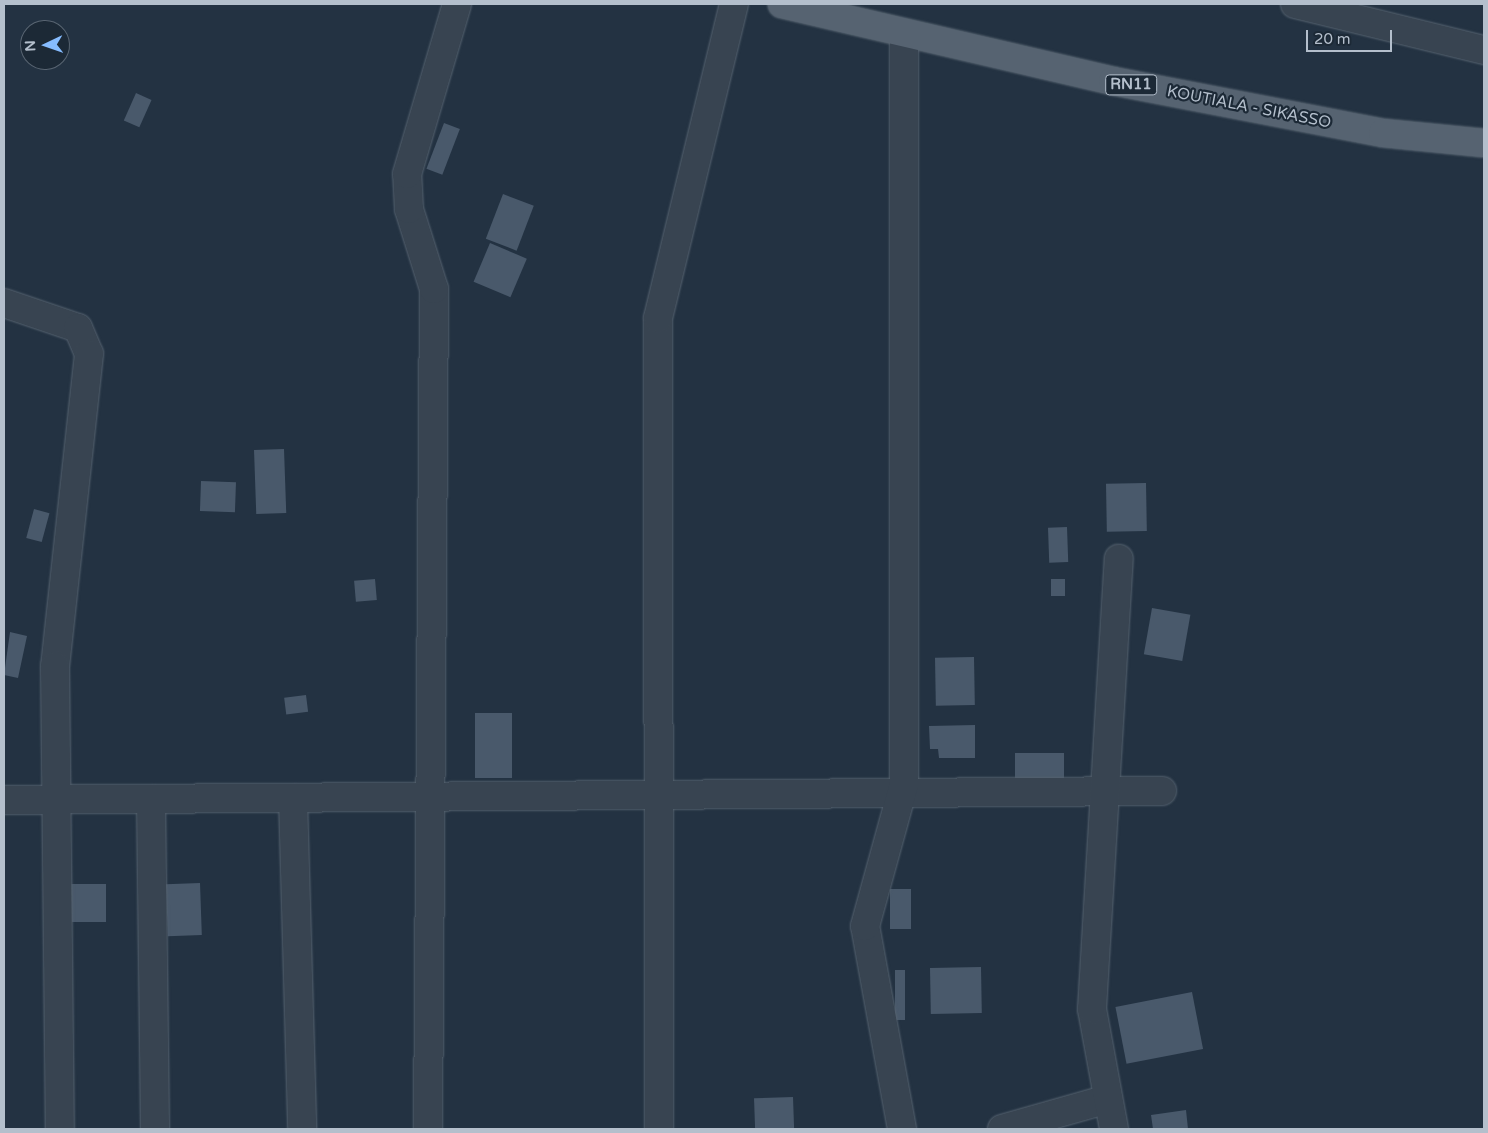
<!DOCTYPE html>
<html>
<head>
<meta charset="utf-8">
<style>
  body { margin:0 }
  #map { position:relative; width:1488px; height:1133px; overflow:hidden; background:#233242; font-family:"Varela Round",sans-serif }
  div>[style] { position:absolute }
  .building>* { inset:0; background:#49596b; transform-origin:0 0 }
  .roads { filter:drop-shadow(0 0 1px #55626f) drop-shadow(0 0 1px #55626f) }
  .minor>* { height:28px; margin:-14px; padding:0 14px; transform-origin:14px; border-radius:14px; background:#384451 }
  .major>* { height:28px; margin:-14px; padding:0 14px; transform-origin:14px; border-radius:14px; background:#566371 }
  span { translate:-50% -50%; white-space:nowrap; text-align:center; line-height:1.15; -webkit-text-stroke:4.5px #1c2936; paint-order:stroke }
  .shield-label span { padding:1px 4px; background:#1c2936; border:1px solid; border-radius:4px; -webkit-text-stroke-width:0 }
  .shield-label { font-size:15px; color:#b4bfcc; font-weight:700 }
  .street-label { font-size:16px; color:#b4bfcc }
  .frame { position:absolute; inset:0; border:5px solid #b4bfcc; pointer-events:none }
  .north { position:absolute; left:20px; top:20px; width:50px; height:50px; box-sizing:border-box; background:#1c2936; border:1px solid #596572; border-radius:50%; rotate:267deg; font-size:14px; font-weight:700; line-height:20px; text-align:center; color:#b4bfcc }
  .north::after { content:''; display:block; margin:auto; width:18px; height:22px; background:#86bcff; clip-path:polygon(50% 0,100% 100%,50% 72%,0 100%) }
  .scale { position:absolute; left:1306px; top:30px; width:86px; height:22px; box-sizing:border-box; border:2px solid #b4bfcc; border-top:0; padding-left:6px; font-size:15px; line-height:18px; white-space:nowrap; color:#b4bfcc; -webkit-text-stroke:4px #1c2936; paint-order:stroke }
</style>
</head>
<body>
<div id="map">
  <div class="building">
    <div style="left:136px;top:93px;width:17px;height:30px;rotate:24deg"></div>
    <div style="left:444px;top:123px;width:17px;height:49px;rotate:21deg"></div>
    <div style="left:503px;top:194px;width:33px;height:48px;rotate:21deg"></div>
    <div style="left:490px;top:243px;width:40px;height:42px;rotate:23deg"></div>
    <div style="left:284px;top:449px;width:64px;height:30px;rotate:88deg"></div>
    <div style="left:201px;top:481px;width:35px;height:30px;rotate:2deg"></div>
    <div style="left:1146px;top:483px;width:48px;height:40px;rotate:89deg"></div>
    <div style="left:34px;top:509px;width:16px;height:30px;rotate:15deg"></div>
    <div style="left:1067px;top:527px;width:35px;height:19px;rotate:88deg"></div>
    <div style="left:375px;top:579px;width:21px;height:21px;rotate:85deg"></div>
    <div style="left:1065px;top:579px;width:17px;height:14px;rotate:90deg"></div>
    <div style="left:1152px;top:608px;width:39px;height:47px;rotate:10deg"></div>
    <div style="clip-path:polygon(10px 632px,27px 636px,18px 678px,4px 675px)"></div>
    <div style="left:974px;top:657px;width:48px;height:39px;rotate:89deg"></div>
    <div style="left:306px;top:695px;width:17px;height:22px;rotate:83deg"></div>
    <div style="left:475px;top:713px;width:37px;height:65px"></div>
    <div style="clip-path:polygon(975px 725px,975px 758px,939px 758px,938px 749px,930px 749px,929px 726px)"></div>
    <div style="left:1015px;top:753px;width:49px;height:26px"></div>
    <div style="left:200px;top:883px;width:52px;height:34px;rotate:88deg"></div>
    <div style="left:70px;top:884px;width:36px;height:38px"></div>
    <div style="left:890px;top:889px;width:21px;height:40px"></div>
    <div style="left:981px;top:967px;width:46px;height:51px;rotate:89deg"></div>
    <div style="left:895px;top:970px;width:10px;height:50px"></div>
    <div style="left:1192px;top:992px;width:58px;height:78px;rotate:79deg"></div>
    <div style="left:793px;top:1097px;width:32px;height:39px;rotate:88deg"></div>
    <div style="clip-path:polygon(1186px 1110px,1188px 1129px,1153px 1129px,1151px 1115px)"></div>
  </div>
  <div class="roads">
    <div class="minor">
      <div style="left:1295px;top:4px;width:195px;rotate:13.7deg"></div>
      <div style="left:4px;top:303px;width:78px;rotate:18.7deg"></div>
      <div style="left:78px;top:328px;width:28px;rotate:67deg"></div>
      <div style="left:89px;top:354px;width:314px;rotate:96.2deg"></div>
      <div style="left:55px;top:666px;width:463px;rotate:89.4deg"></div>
      <div style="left:293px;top:798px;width:331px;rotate:88.4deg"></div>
      <div style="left:151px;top:799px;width:330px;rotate:89.3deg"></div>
      <div style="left:4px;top:800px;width:1158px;rotate:-0.45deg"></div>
      <div style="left:428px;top:1129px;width:840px;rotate:-89.59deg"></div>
      <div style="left:434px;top:289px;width:84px;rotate:-107.4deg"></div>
      <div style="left:409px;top:209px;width:35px;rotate:-93deg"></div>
      <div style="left:407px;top:174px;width:177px;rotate:-73.6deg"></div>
      <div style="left:659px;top:1129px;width:811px;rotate:-90.07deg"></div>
      <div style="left:658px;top:318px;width:323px;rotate:-76.4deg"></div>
      <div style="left:902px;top:1129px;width:206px;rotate:-100.3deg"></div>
      <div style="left:865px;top:926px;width:147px;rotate:-74.6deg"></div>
      <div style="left:904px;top:784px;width:751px;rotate:-90deg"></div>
      <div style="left:1002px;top:1129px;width:110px;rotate:-15.8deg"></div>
      <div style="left:1114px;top:1129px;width:122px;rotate:-100.4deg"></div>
      <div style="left:1092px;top:1009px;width:451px;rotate:-86.6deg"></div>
    </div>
    <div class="major">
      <div style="left:782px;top:4px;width:340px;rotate:13.1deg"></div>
      <div style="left:1113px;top:81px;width:275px;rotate:10.9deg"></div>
      <div style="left:1383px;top:133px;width:101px;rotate:5.7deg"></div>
    </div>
  </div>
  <div class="shield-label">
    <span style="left:1131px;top:85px">RN11</span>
  </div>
  <div class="street-label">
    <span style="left:1249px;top:107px;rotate:11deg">KOUTIALA - SIKASSO</span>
  </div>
  <div class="frame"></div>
  <div class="north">N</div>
  <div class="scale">20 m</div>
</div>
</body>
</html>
